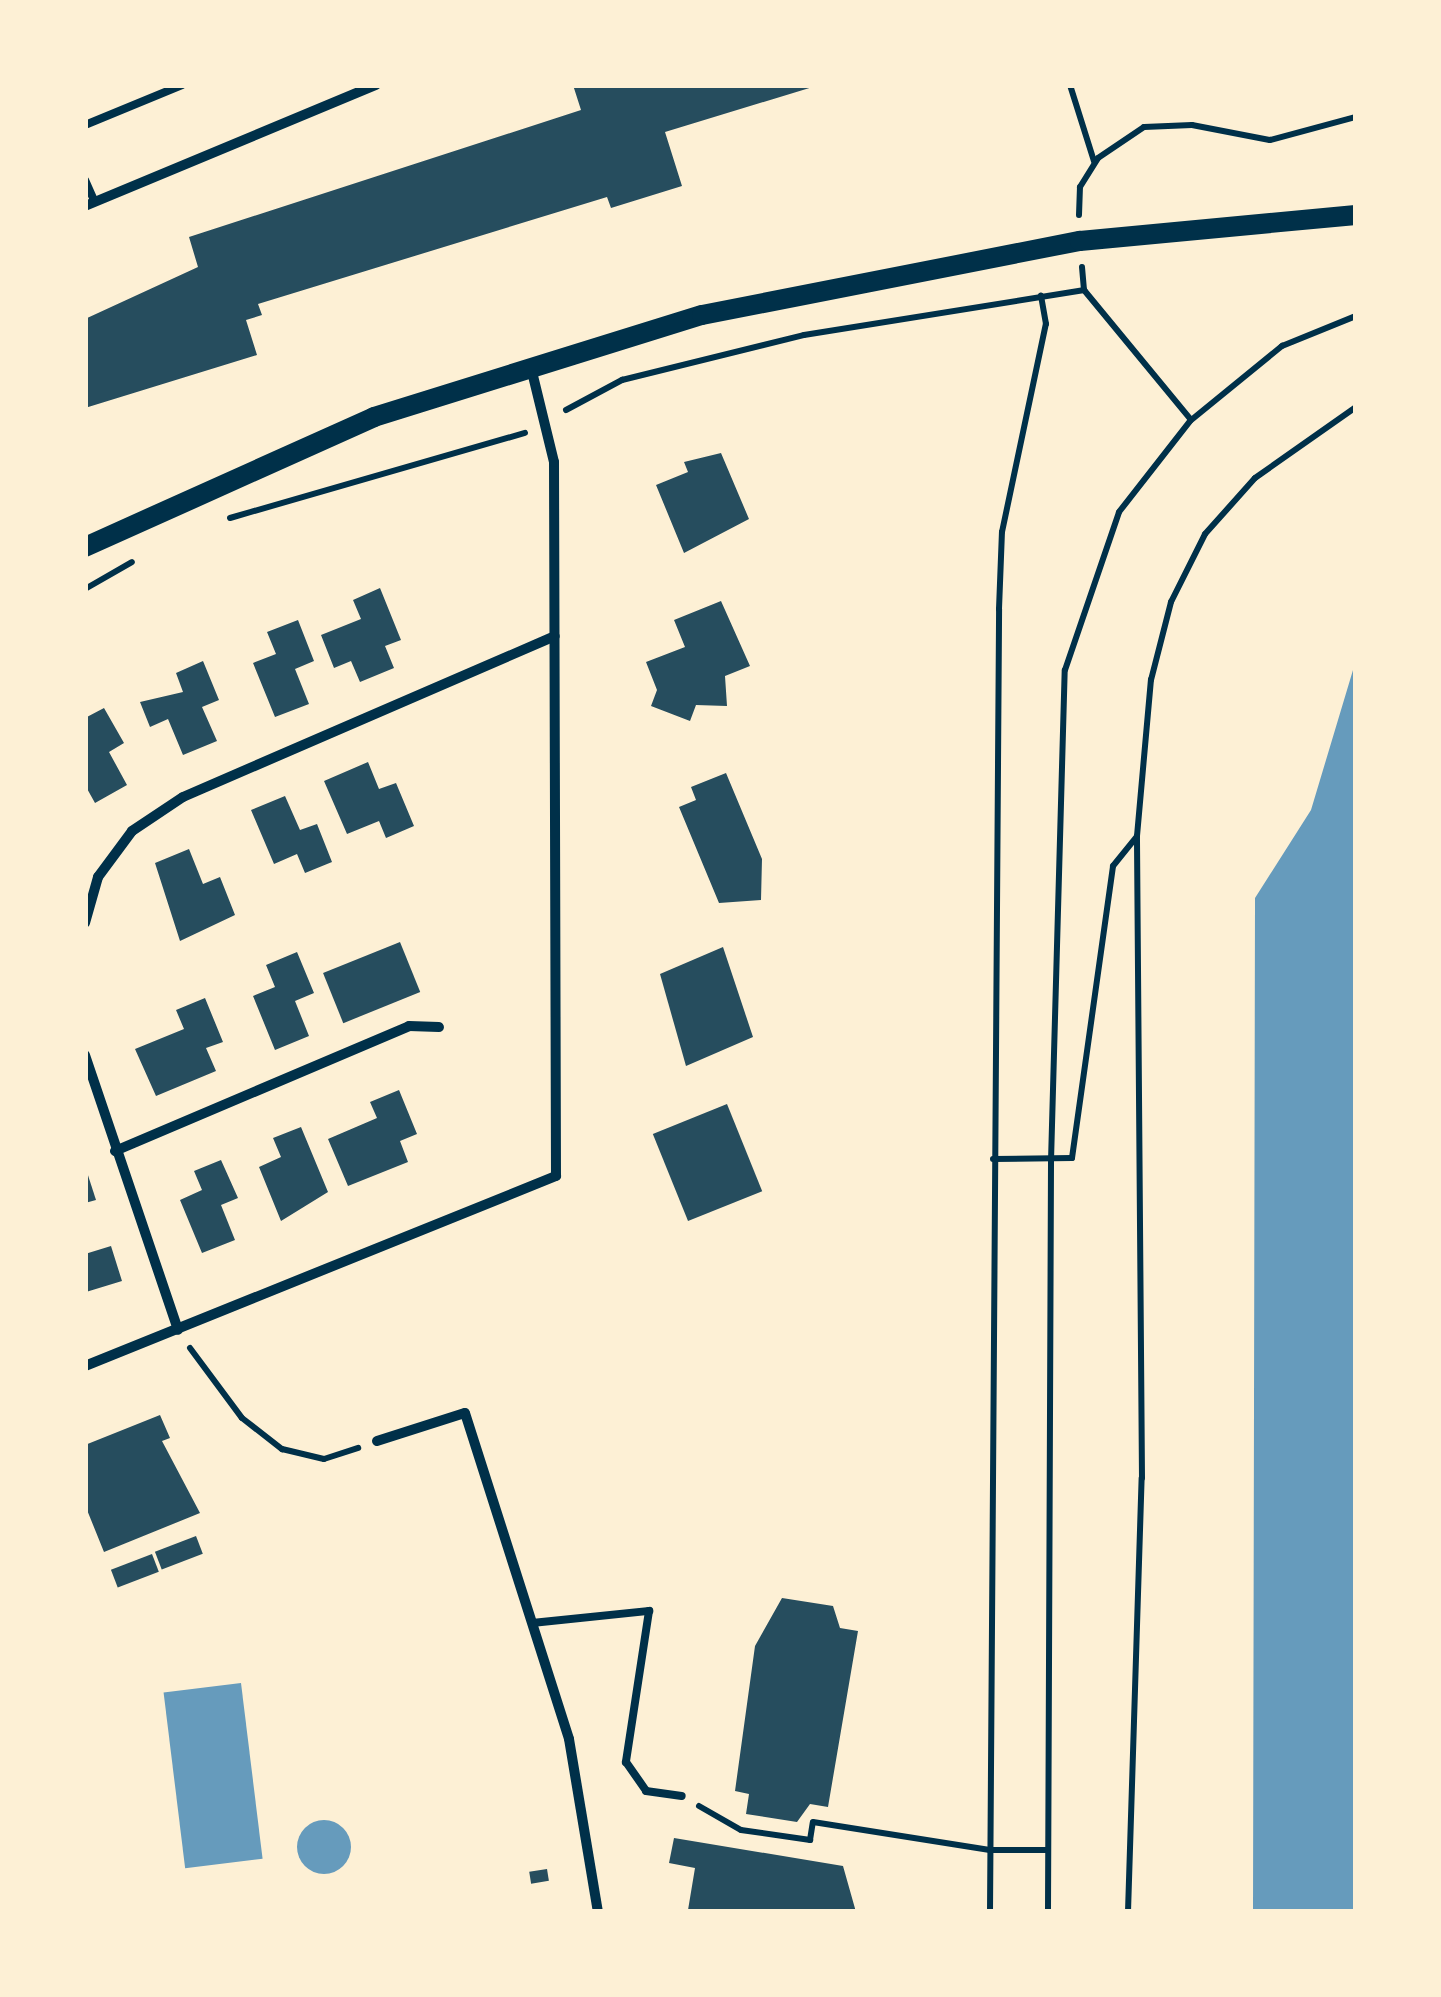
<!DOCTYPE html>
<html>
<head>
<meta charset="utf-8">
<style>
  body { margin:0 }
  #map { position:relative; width:1441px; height:1997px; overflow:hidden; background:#fdf0d5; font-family:"Zilla Slab",serif }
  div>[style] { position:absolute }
  .water>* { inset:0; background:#669bbc; transform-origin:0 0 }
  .round { border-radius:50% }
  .building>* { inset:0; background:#264d5e; transform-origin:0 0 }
  .path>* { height:6px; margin:-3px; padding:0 3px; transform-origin:3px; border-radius:3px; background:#003049 }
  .service>* { height:8px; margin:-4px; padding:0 4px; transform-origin:4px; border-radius:4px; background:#003049 }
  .minor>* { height:10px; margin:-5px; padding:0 5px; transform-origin:5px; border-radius:5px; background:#003049 }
  .secondary>* { height:20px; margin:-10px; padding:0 10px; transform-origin:10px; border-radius:10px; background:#003049 }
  span { translate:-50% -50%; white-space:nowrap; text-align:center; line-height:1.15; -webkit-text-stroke:8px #fdf0d5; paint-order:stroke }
  .frame { position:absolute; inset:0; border:88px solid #fdf0d5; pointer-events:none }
</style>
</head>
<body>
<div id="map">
  <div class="water">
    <div style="clip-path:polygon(1356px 660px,1356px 1912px,1253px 1912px,1255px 898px,1311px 810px)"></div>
    <div style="left:241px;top:1683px;width:177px;height:78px;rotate:83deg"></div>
    <div class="round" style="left:297px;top:1820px;width:54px;height:54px"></div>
  </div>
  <div class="building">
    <div style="clip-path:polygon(573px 85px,816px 86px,665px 132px,682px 186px,611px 208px,607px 197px,258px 304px,262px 315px,246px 320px,257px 355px,85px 408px,85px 319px,198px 267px,189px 237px,581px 110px)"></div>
    <div style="clip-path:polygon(721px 453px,749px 519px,684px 553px,656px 485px,688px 472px,684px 462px)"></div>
    <div style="clip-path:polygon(380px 588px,401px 640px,385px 646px,394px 668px,360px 682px,351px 661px,334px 668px,321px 635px,361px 619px,353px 600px)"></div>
    <div style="clip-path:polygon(721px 601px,750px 666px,725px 676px,727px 706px,696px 705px,690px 721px,651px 706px,657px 690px,646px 662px,685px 647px,674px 620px)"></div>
    <div style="clip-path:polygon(298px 620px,314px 661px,295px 669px,309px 704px,275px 717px,253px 663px,276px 654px,267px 632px)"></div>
    <div style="clip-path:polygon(203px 661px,219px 700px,202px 707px,217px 741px,183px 755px,168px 719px,150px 727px,140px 702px,183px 692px,176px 673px)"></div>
    <div style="clip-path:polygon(104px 708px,124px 743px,109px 752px,127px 785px,95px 803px,85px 785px,85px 718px)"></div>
    <div style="clip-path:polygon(368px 762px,379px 789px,396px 783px,414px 826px,386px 838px,379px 821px,347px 834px,324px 781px)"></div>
    <div style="clip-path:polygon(726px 773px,762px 859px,761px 900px,719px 903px,679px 807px,696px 800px,691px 787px)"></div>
    <div style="clip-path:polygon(285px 796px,300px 830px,317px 824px,332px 862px,305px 873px,297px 854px,274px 864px,251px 810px)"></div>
    <div style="clip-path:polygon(189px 849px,203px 884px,220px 877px,235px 915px,180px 941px,155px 863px)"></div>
    <div style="left:400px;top:942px;width:54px;height:83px;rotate:68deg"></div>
    <div style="clip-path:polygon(723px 947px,753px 1037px,686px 1066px,660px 974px)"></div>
    <div style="clip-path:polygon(297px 952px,314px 993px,295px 1001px,309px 1036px,275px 1050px,253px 996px,275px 987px,266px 965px)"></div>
    <div style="clip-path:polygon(205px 998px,223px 1042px,206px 1048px,216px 1071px,156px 1096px,135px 1049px,184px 1029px,176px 1010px)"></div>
    <div style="clip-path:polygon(399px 1090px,417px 1134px,400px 1141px,408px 1162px,348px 1186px,328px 1139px,377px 1118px,370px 1102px)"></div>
    <div style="left:727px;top:1104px;width:94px;height:80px;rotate:68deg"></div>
    <div style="clip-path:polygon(301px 1127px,328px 1192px,281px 1221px,259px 1167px,281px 1157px,273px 1138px)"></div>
    <div style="clip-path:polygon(221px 1160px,238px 1198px,221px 1205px,235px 1240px,202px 1253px,180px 1200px,202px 1190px,194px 1171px)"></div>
    <div style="clip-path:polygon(85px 1166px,96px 1200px,85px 1203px)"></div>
    <div style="clip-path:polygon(111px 1246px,122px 1281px,86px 1292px,85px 1311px,85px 1254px)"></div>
    <div style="clip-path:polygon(160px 1415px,170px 1438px,162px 1441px,200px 1513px,104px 1552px,85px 1505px,85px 1445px)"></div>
    <div style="left:196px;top:1536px;width:19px;height:44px;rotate:69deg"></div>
    <div style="left:152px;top:1554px;width:19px;height:44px;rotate:69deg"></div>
    <div style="clip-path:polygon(782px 1598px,833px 1606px,840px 1628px,858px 1631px,828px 1807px,810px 1804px,797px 1822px,746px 1814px,749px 1794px,735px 1791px,755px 1646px)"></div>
    <div style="clip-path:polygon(674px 1838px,843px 1866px,856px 1912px,688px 1910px,695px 1868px,669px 1863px)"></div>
    <div style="left:547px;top:1869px;width:12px;height:18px;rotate:81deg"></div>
  </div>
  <div class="path">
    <div style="left:1070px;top:85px;width:80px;rotate:72.5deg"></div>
    <div style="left:1079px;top:215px;width:28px;rotate:-88deg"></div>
    <div style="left:1080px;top:187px;width:34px;rotate:-58deg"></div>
    <div style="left:1098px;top:158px;width:55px;rotate:-34deg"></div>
    <div style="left:1144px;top:127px;width:48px;rotate:-2.4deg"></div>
    <div style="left:1192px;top:125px;width:79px;rotate:10.9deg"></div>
    <div style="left:1270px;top:140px;width:89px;rotate:-15deg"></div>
    <div style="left:1084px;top:290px;width:168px;rotate:50.5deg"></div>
    <div style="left:566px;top:410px;width:64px;rotate:-28.2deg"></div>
    <div style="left:622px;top:380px;width:187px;rotate:-13.9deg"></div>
    <div style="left:804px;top:335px;width:284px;rotate:-9.1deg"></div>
    <div style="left:1084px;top:290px;width:23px;rotate:-95deg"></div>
    <div style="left:230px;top:518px;width:307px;rotate:-16.1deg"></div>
    <div style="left:85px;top:589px;width:54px;rotate:-29.9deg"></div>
    <div style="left:993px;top:1159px;width:79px;rotate:-0.7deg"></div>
    <div style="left:1072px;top:1158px;width:295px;rotate:-82deg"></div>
    <div style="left:1113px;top:866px;width:38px;rotate:-51deg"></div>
    <div style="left:190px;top:1348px;width:87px;rotate:53.4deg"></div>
    <div style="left:242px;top:1418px;width:51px;rotate:37.8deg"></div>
    <div style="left:282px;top:1449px;width:43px;rotate:13.4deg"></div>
    <div style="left:324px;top:1459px;width:36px;rotate:-18deg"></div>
    <div style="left:699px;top:1806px;width:48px;rotate:29.7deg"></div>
    <div style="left:741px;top:1830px;width:70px;rotate:8.2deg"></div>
    <div style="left:810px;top:1840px;width:18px;rotate:-81deg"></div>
    <div style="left:813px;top:1822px;width:179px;rotate:9deg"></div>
    <div style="left:990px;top:1850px;width:58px"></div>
    <div style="left:990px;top:1912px;width:1303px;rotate:-89.6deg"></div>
    <div style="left:999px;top:609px;width:77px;rotate:-87.8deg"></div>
    <div style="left:1002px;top:532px;width:213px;rotate:-78.1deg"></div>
    <div style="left:1046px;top:324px;width:29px;rotate:-100deg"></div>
    <div style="left:1048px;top:1912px;width:751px;rotate:-89.77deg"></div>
    <div style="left:1051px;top:1161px;width:491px;rotate:-88.4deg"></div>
    <div style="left:1065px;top:670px;width:167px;rotate:-71.1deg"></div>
    <div style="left:1119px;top:512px;width:115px;rotate:-52deg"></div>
    <div style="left:1190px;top:421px;width:119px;rotate:-39.2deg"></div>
    <div style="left:1282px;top:346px;width:80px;rotate:-22.1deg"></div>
    <div style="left:1128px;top:1912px;width:434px;rotate:-88.2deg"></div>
    <div style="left:1142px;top:1478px;width:642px;rotate:-90.45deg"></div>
    <div style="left:1137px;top:836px;width:157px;rotate:-84.9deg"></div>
    <div style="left:1151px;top:680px;width:81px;rotate:-75.6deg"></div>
    <div style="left:1171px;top:602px;width:76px;rotate:-63.4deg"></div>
    <div style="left:1205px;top:534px;width:75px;rotate:-48.2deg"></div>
    <div style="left:1255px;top:478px;width:123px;rotate:-35.1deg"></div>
  </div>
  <div class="service">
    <div style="left:85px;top:125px;width:105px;rotate:-22.4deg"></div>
    <div style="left:85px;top:180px;width:24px;rotate:66deg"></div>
    <div style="left:532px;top:1623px;width:118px;rotate:-5.9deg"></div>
    <div style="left:649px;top:1611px;width:153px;rotate:98.7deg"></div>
    <div style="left:626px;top:1762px;width:35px;rotate:55deg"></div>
    <div style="left:646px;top:1791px;width:36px;rotate:8deg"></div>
  </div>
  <div class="minor">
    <div style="left:85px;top:206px;width:315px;rotate:-22.6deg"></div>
    <div style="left:85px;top:923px;width:48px;rotate:-74.2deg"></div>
    <div style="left:98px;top:877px;width:57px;rotate:-53.5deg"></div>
    <div style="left:132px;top:831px;width:61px;rotate:-33.7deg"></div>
    <div style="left:183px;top:797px;width:405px;rotate:-23.4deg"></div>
    <div style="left:85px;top:1055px;width:290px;rotate:71.3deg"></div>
    <div style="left:115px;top:1151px;width:319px;rotate:-23deg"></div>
    <div style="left:409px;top:1026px;width:30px;rotate:2deg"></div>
    <div style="left:85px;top:1366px;width:508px;rotate:-21.97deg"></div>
    <div style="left:556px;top:1176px;width:714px;rotate:-90.16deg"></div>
    <div style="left:554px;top:462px;width:97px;rotate:-103.7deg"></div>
    <div style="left:377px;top:1441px;width:92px;rotate:-17.7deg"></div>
    <div style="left:465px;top:1413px;width:342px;rotate:72.3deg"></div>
    <div style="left:569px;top:1739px;width:175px;rotate:80.5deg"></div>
  </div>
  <div class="secondary">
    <div style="left:85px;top:547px;width:317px;rotate:-24.2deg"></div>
    <div style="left:374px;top:417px;width:343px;rotate:-17.3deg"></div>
    <div style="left:702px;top:315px;width:385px;rotate:-11.1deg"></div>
    <div style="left:1080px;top:241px;width:277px;rotate:-5.4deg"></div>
  </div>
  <div class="frame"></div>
</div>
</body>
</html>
